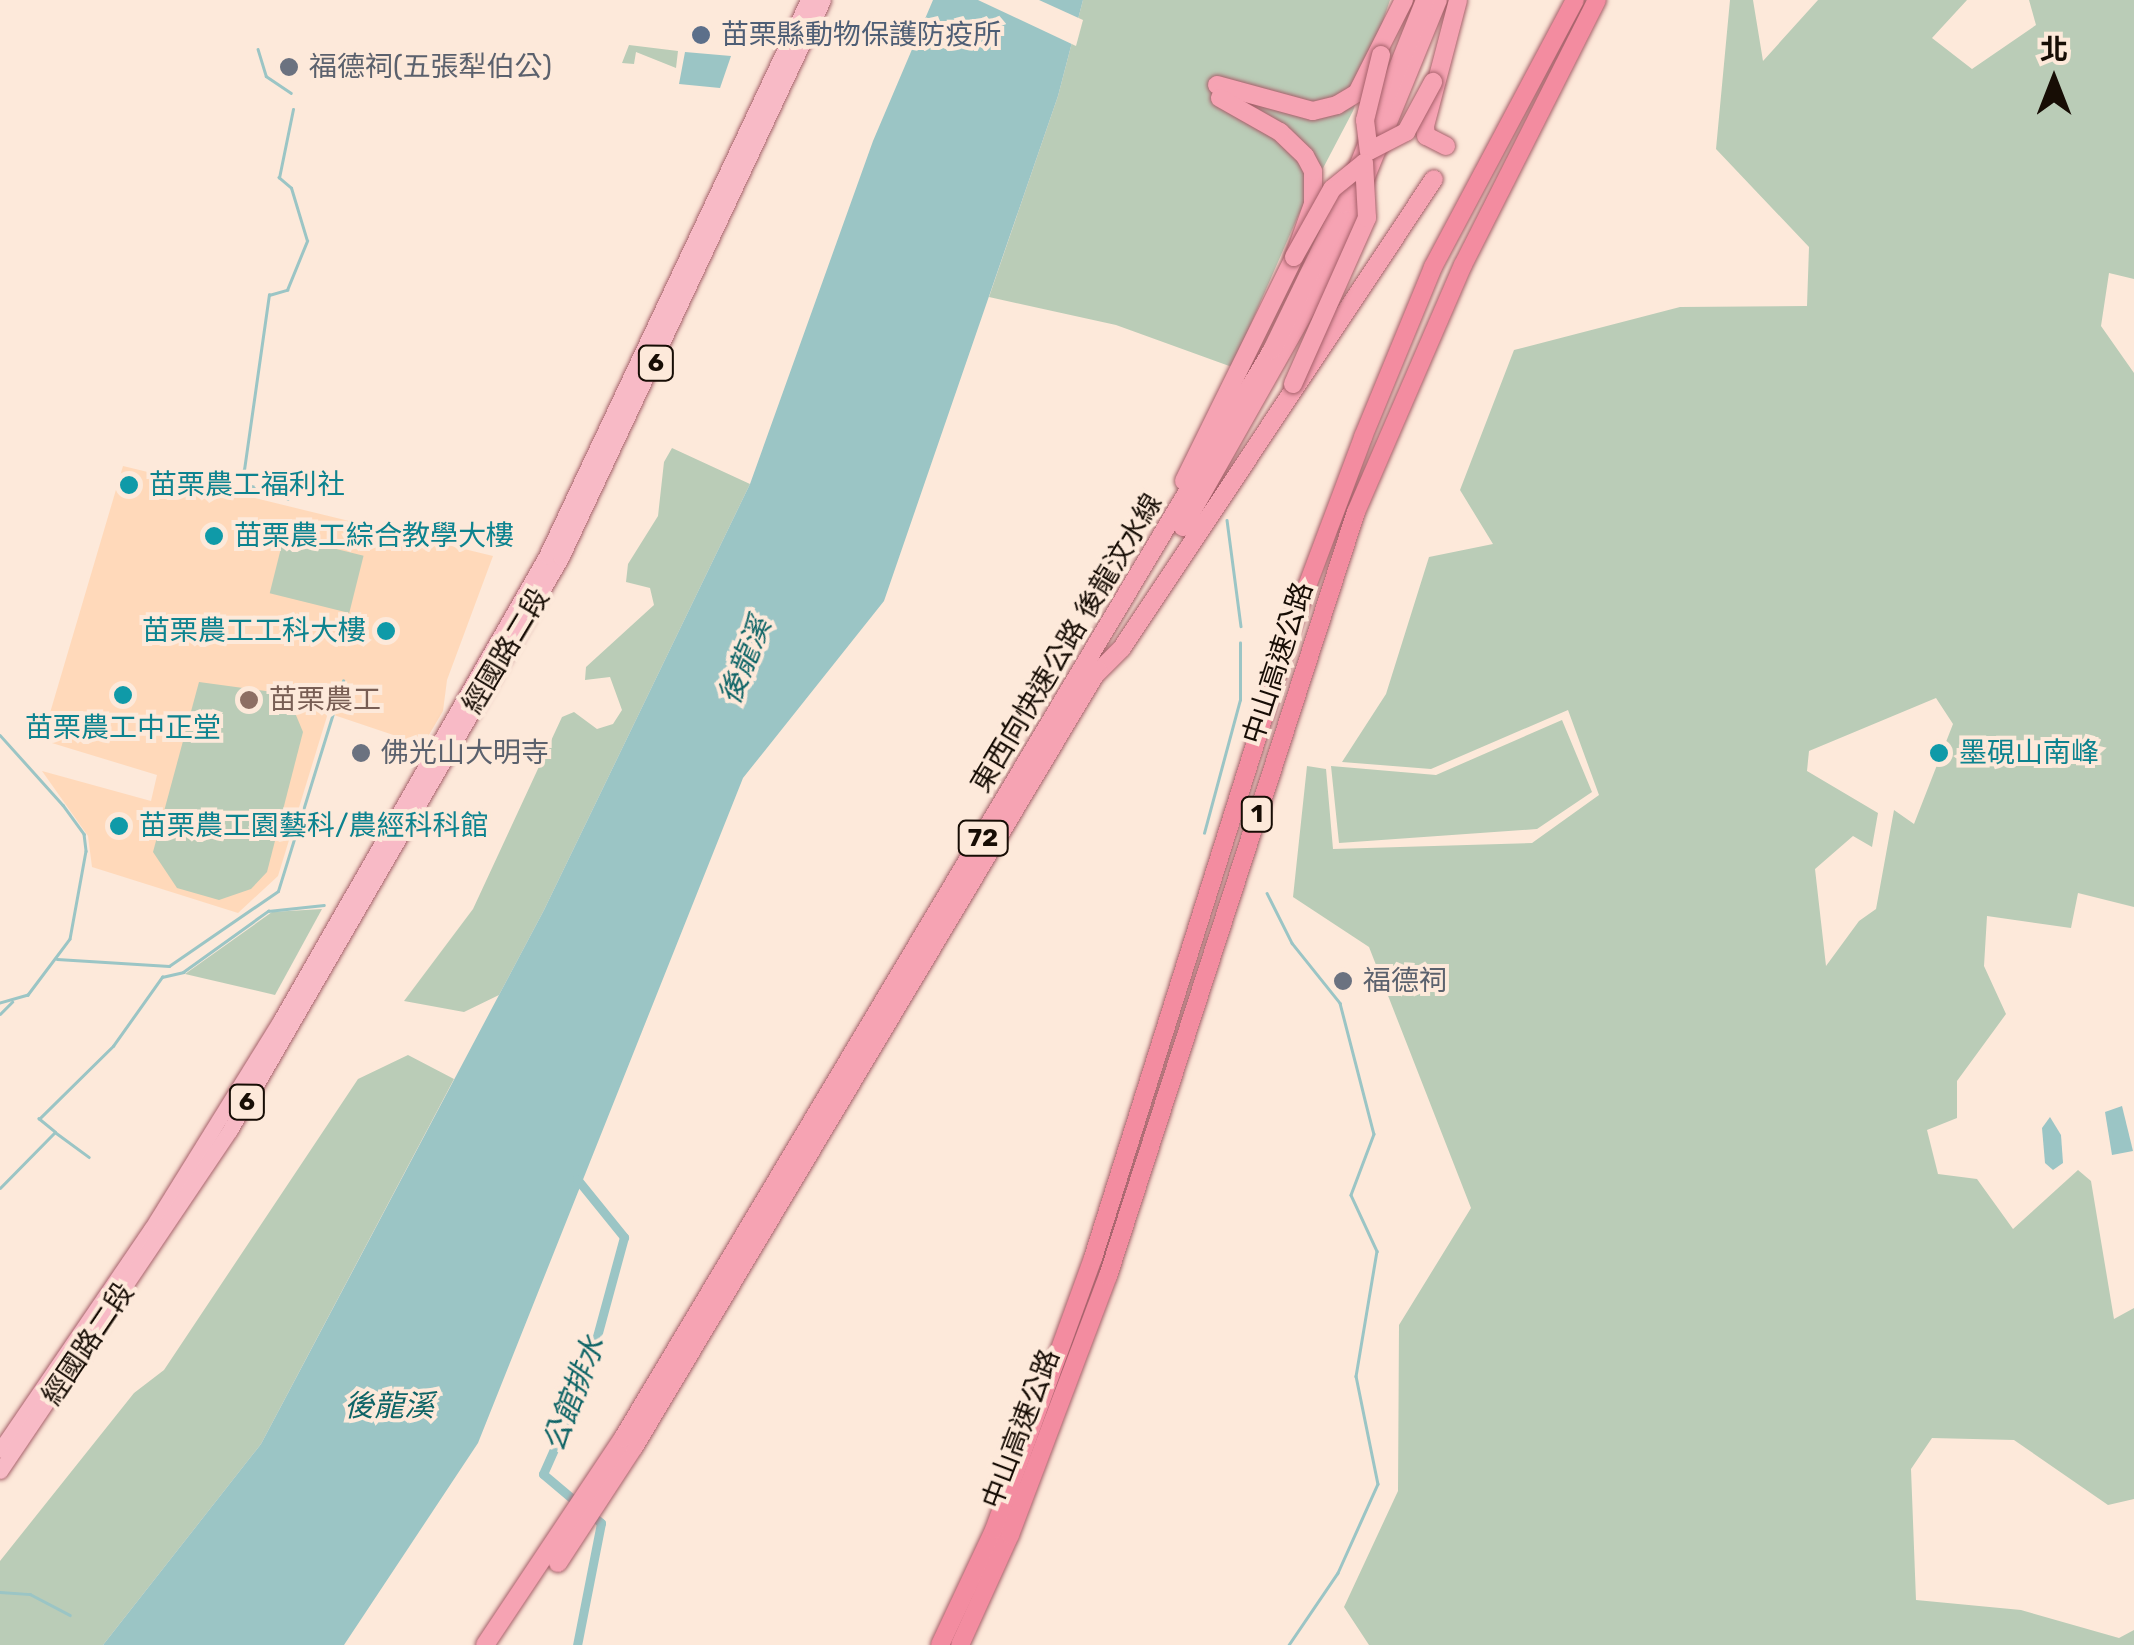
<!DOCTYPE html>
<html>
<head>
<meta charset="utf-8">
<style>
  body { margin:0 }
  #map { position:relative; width:2134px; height:1645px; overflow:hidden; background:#fde9da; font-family:Rubik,"Noto Sans TC",sans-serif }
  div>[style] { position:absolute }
  .built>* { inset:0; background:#ffd9ba }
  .green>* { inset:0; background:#baccb7; transform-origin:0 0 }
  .water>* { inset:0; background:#9bc5c5 }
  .pier>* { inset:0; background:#fde9da }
  .stream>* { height:2.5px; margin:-1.25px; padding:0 1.25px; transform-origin:1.25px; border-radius:1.25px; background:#9bc5c5 }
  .canal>* { height:9px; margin:-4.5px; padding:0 4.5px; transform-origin:4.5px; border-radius:4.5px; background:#9bc5c5 }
  .roads { filter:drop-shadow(0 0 2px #a6606a) drop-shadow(0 0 2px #a6606a) }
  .primary>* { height:15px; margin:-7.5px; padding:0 7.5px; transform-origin:7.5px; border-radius:7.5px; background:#f8bac6 }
  .trunk>* { height:18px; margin:-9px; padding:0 9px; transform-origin:9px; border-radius:9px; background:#f6a3b3 }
  .motorway>* { height:18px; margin:-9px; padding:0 9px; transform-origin:9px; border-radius:9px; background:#f38ca0 }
  .bridges { filter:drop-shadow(0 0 2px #a6606a) drop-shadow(0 0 2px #a6606a) }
  .trunk-bridge>* { height:18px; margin:-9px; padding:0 9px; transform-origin:9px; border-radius:9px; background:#f6a3b3 }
  .dots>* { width:28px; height:28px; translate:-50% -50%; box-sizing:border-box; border:5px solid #fde9da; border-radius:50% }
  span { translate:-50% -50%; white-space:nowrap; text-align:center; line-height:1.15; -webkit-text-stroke:8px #fde9da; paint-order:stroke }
  .shield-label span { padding:2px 8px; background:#fde9da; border:2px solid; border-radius:8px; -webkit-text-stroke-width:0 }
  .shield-label { font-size:25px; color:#170d05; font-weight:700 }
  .service-label { font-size:28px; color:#4e5e75 }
  .left { translate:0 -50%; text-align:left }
  .worship-label { font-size:28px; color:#5b616d }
  .culture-label { font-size:28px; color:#0d838f }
  .right { translate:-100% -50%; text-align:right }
  .street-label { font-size:28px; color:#170d05 }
  .education-label { font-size:28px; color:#785e54 }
  .water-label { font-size:30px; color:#0e6466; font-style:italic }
  .north { position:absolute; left:2004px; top:30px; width:100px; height:100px; -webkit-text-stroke:8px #fde9da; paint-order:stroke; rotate:0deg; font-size:28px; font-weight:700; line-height:40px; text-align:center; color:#170d05 }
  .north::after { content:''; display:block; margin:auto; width:35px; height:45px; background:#170d05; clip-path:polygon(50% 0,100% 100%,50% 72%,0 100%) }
</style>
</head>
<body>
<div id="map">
  <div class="built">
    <div style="clip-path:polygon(123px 466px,493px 556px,447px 680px,443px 711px,423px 745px,328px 713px,278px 876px,238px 913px,92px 867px,88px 836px,42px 771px,151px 801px,157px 775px,42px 740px)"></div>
  </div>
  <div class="green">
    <div style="clip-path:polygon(1083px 0,1390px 0,1353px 111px,1299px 214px,1232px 367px,1116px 325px,989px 297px,1058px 96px)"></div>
    <div style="clip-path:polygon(evenodd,1730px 0,1753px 0,1763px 61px,1818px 0,1967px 0,1932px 38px,1972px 69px,2036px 25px,2029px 0,2134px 0,2134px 279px,2109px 273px,2101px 326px,2134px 373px,2134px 907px,2078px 893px,2071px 928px,1987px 916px,1984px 966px,2006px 1014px,1957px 1081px,1957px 1118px,1927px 1130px,1938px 1174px,1977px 1179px,2013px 1229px,2078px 1170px,2091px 1181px,2114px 1319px,2134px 1308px,2134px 1499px,2108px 1505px,2014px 1440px,1932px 1438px,1911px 1469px,1916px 1600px,2021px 1610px,2119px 1638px,2134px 1630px,2134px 1645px,1369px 1645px,1344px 1607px,1398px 1491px,1399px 1325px,1471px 1208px,1369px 947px,1293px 897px,1307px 766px,1326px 769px,1333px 849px,1532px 843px,1599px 795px,1568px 710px,1431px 769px,1342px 762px,1386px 694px,1429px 557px,1493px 544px,1460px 490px,1514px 350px,1680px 307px,1807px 306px,1809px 247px,1716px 149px,1730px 0,1936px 698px,1953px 724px,1914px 824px,1894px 810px,1876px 909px,1859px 921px,1826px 966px,1815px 869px,1853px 836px,1872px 847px,1878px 813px,1807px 771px,1809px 751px,1936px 698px)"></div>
    <div style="clip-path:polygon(629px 45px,678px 51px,676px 68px,636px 52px,634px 64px,622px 63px)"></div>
    <div style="clip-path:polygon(672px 448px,750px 484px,544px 910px,499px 995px,464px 1012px,404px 1001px,473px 909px,562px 717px,574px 712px,597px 729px,613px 724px,622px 710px,610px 677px,585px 680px,586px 667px,654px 605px,650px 588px,626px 582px,628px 564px,658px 516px,664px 462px)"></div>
    <div style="left:284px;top:536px;width:82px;height:59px;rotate:14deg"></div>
    <div style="clip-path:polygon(199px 682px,273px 692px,293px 708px,303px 732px,267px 872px,251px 889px,219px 900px,177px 888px,153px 852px)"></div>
    <div style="clip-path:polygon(1562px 720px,1592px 792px,1537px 829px,1339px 843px,1331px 766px,1436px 775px)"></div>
    <div style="clip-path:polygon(322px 909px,275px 995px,185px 974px,272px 912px)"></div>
    <div style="clip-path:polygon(408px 1055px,454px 1079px,261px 1444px,103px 1645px,0 1645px,0 1561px,134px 1393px,164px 1370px,358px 1079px)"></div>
  </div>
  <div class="water">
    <div style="clip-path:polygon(933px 0,1083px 0,1058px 96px,884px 601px,743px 778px,478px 1443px,344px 1645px,103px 1645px,261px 1444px,544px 910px,750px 484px,873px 141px)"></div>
    <div style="clip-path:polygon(685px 52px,731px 56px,720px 88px,679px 84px)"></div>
    <div style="clip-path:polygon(2122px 1106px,2133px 1151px,2112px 1155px,2105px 1112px)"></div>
    <div style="clip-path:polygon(2050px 1117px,2061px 1135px,2063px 1163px,2053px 1170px,2045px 1163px,2042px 1128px)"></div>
  </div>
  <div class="pier">
    <div style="clip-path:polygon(978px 0,1039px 0,1083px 20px,1076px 46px)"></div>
  </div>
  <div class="stream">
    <div style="left:258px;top:49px;width:28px;rotate:73deg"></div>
    <div style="left:266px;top:76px;width:30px;rotate:34deg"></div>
    <div style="left:288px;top:499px;width:40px;rotate:-161.1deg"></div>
    <div style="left:250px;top:486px;width:17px;rotate:-111deg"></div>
    <div style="left:244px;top:470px;width:177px;rotate:-81.9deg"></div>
    <div style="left:269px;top:295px;width:19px;rotate:-16deg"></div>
    <div style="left:287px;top:290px;width:53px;rotate:-67.8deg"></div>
    <div style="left:307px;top:241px;width:55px;rotate:-106.8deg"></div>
    <div style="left:291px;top:188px;width:16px;rotate:-140deg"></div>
    <div style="left:279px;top:178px;width:70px;rotate:-78.5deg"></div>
    <div style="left:1227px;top:520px;width:107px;rotate:82.5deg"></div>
    <div style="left:0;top:735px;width:94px;rotate:48deg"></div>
    <div style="left:63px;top:805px;width:36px;rotate:54deg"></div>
    <div style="left:84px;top:834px;width:17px;rotate:83deg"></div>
    <div style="left:86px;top:851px;width:89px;rotate:100.3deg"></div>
    <div style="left:70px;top:939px;width:70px;rotate:126.9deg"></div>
    <div style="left:28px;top:995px;width:29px;rotate:164deg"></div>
    <div style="left:1204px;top:833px;width:138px;rotate:-74.9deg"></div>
    <div style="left:1240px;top:700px;width:57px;rotate:-90deg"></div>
    <div style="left:1267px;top:893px;width:56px;rotate:63.4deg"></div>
    <div style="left:1292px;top:943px;width:77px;rotate:51.3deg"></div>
    <div style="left:1340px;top:1003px;width:135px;rotate:75.5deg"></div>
    <div style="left:1374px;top:1134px;width:65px;rotate:110.7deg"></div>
    <div style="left:1351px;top:1195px;width:62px;rotate:65.1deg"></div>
    <div style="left:1377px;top:1251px;width:127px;rotate:99.5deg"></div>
    <div style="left:1356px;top:1376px;width:110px;rotate:78.5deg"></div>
    <div style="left:1378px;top:1484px;width:98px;rotate:114.2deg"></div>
    <div style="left:1338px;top:1573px;width:87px;rotate:124.2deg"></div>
    <div style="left:57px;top:959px;width:112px;rotate:3.6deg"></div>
    <div style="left:169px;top:966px;width:132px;rotate:-34.5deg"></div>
    <div style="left:278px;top:891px;width:220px;rotate:-72.8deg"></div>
    <div style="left:0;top:1014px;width:17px;rotate:-45deg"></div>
    <div style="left:55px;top:1132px;width:42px;rotate:36.3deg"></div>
    <div style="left:0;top:1188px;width:78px;rotate:-45.5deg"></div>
    <div style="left:55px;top:1132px;width:21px;rotate:-141deg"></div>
    <div style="left:39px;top:1119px;width:104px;rotate:-44.6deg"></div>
    <div style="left:113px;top:1046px;width:85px;rotate:-54.6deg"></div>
    <div style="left:162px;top:977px;width:22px;rotate:-13deg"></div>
    <div style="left:183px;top:972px;width:105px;rotate:-35.7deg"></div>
    <div style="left:268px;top:911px;width:56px;rotate:-6.1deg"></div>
    <div style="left:0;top:1592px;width:30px;rotate:4deg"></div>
    <div style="left:30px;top:1594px;width:45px;rotate:27.7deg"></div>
  </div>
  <div class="canal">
    <div style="left:577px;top:1179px;width:75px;rotate:51deg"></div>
    <div style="left:624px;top:1237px;width:145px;rotate:105.2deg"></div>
    <div style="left:586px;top:1377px;width:106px;rotate:113.9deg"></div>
    <div style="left:543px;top:1474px;width:76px;rotate:40.2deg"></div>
    <div style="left:601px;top:1523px;width:124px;rotate:101.1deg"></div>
  </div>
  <div class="roads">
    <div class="primary">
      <div style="left:0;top:1450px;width:268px;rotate:-55.7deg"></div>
      <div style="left:151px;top:1229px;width:245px;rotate:-58.2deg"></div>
      <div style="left:280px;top:1021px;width:536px;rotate:-60.23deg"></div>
      <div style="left:546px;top:556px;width:615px;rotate:-64.77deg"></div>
      <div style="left:0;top:1471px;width:411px;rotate:-56deg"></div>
      <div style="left:230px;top:1130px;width:661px;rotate:-59.94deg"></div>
      <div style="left:561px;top:558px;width:616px;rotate:-64.85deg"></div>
    </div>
    <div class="trunk">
      <div style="left:1217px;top:85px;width:99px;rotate:15.2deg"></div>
      <div style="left:1313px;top:111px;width:25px;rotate:-14deg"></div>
      <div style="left:1337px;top:105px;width:23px;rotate:-31deg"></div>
      <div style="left:1357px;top:93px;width:104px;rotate:-63.2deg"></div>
      <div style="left:1446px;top:146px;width:22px;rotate:-153deg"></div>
      <div style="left:1426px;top:136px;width:10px;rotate:-96deg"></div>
      <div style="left:1425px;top:126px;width:130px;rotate:-75.3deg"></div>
      <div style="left:1184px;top:481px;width:250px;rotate:-63.8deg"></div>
      <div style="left:1294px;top:257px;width:56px;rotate:-70.3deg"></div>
      <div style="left:1313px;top:204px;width:33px;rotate:-90deg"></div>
      <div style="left:1313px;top:171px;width:17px;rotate:-118deg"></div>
      <div style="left:1305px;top:156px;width:35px;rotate:-136deg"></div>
      <div style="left:1280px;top:132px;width:69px;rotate:-150.5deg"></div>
      <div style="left:1183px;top:527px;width:293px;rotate:-60.5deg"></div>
      <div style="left:1327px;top:272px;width:294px;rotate:-67.8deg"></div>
      <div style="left:1095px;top:675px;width:38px;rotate:-45deg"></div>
      <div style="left:1122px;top:648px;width:563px;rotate:-56.37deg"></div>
      <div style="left:558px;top:1563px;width:139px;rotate:-56.8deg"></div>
      <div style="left:634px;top:1447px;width:905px;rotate:-59.16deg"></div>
      <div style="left:485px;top:1645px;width:249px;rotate:-56.3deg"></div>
      <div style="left:623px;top:1438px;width:1267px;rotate:-59.18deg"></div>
      <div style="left:1272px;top:350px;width:162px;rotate:-64.1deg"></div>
      <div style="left:1343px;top:204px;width:220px;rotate:-68.1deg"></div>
    </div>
    <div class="motorway">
      <div style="left:940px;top:1645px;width:127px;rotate:-64.8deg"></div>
      <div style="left:994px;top:1530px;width:289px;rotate:-70deg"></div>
      <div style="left:1093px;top:1258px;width:668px;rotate:-72.49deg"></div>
      <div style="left:1294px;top:621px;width:197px;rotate:-69.4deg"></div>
      <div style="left:1363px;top:437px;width:184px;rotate:-67.6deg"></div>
      <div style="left:1433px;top:267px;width:302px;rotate:-62deg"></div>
      <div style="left:960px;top:1645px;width:121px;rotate:-65.6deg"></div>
      <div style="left:1010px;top:1535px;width:277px;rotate:-69.3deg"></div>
      <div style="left:1108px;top:1276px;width:803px;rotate:-72.02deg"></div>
      <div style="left:1356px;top:512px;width:269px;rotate:-66.6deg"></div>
      <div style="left:1463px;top:265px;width:297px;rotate:-63.2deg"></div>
    </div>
  </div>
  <div class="bridges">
    <div class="trunk-bridge">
      <div style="left:1381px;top:55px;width:67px;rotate:103.8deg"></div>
      <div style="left:1365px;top:120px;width:31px;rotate:83deg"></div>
      <div style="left:1369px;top:151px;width:42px;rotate:-27.2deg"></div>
      <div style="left:1406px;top:132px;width:57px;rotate:-61.6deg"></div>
      <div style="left:1293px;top:384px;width:182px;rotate:-66deg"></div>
      <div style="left:1367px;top:218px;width:55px;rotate:-93.1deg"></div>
      <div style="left:1364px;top:163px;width:41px;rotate:140.9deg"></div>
      <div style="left:1332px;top:189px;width:78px;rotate:119.2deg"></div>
    </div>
  </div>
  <div class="dots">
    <div style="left:701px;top:35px;background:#5c6f8a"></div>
    <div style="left:289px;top:67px;background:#6b7280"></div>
    <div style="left:129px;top:485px;background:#0f9aa8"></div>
    <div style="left:214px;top:536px;background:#0f9aa8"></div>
    <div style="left:386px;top:631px;background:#0f9aa8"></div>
    <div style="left:123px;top:695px;background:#0f9aa8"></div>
    <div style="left:249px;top:700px;background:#8d6e63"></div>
    <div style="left:361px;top:753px;background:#6b7280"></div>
    <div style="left:1939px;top:753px;background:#0f9aa8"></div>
    <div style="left:119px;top:826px;background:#0f9aa8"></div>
    <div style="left:1343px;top:981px;background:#6b7280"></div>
  </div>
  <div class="shield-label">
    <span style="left:656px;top:363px">6</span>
    <span style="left:1257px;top:814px">1</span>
    <span style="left:983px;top:838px">72</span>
    <span style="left:247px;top:1102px">6</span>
  </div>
  <div class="service-label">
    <span class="left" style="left:721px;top:35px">苗栗縣動物保護防疫所</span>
  </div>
  <div class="worship-label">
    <span class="left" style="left:309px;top:67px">福德祠(五張犁伯公)</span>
    <span class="left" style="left:381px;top:753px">佛光山大明寺</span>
    <span class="left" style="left:1363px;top:981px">福德祠</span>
  </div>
  <div class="culture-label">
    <span class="left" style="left:149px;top:485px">苗栗農工福利社</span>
    <span class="left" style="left:234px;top:536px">苗栗農工綜合教學大樓</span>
    <span class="right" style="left:366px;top:631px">苗栗農工工科大樓</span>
    <span style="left:123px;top:728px">苗栗農工中正堂</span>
    <span class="left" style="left:1959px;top:753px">墨硯山南峰</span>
    <span class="left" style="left:139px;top:826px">苗栗農工園藝科/農經科科館</span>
  </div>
  <div class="street-label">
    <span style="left:1067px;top:643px;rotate:-59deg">東西向快速公路 後龍汶水線</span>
    <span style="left:506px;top:651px;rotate:-59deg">經國路二段</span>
    <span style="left:1278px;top:663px;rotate:-72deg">中山高速公路</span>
    <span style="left:88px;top:1344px;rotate:-56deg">經國路二段</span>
    <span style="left:1021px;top:1429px;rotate:-69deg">中山高速公路</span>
  </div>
  <div class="education-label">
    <span class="left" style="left:269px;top:700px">苗栗農工</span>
  </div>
  <div class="water-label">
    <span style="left:745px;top:661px;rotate:-68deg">後龍溪</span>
    <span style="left:574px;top:1394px;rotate:-69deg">公館排水</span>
    <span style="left:389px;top:1406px">後龍溪</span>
  </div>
  <div class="north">北</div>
</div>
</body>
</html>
